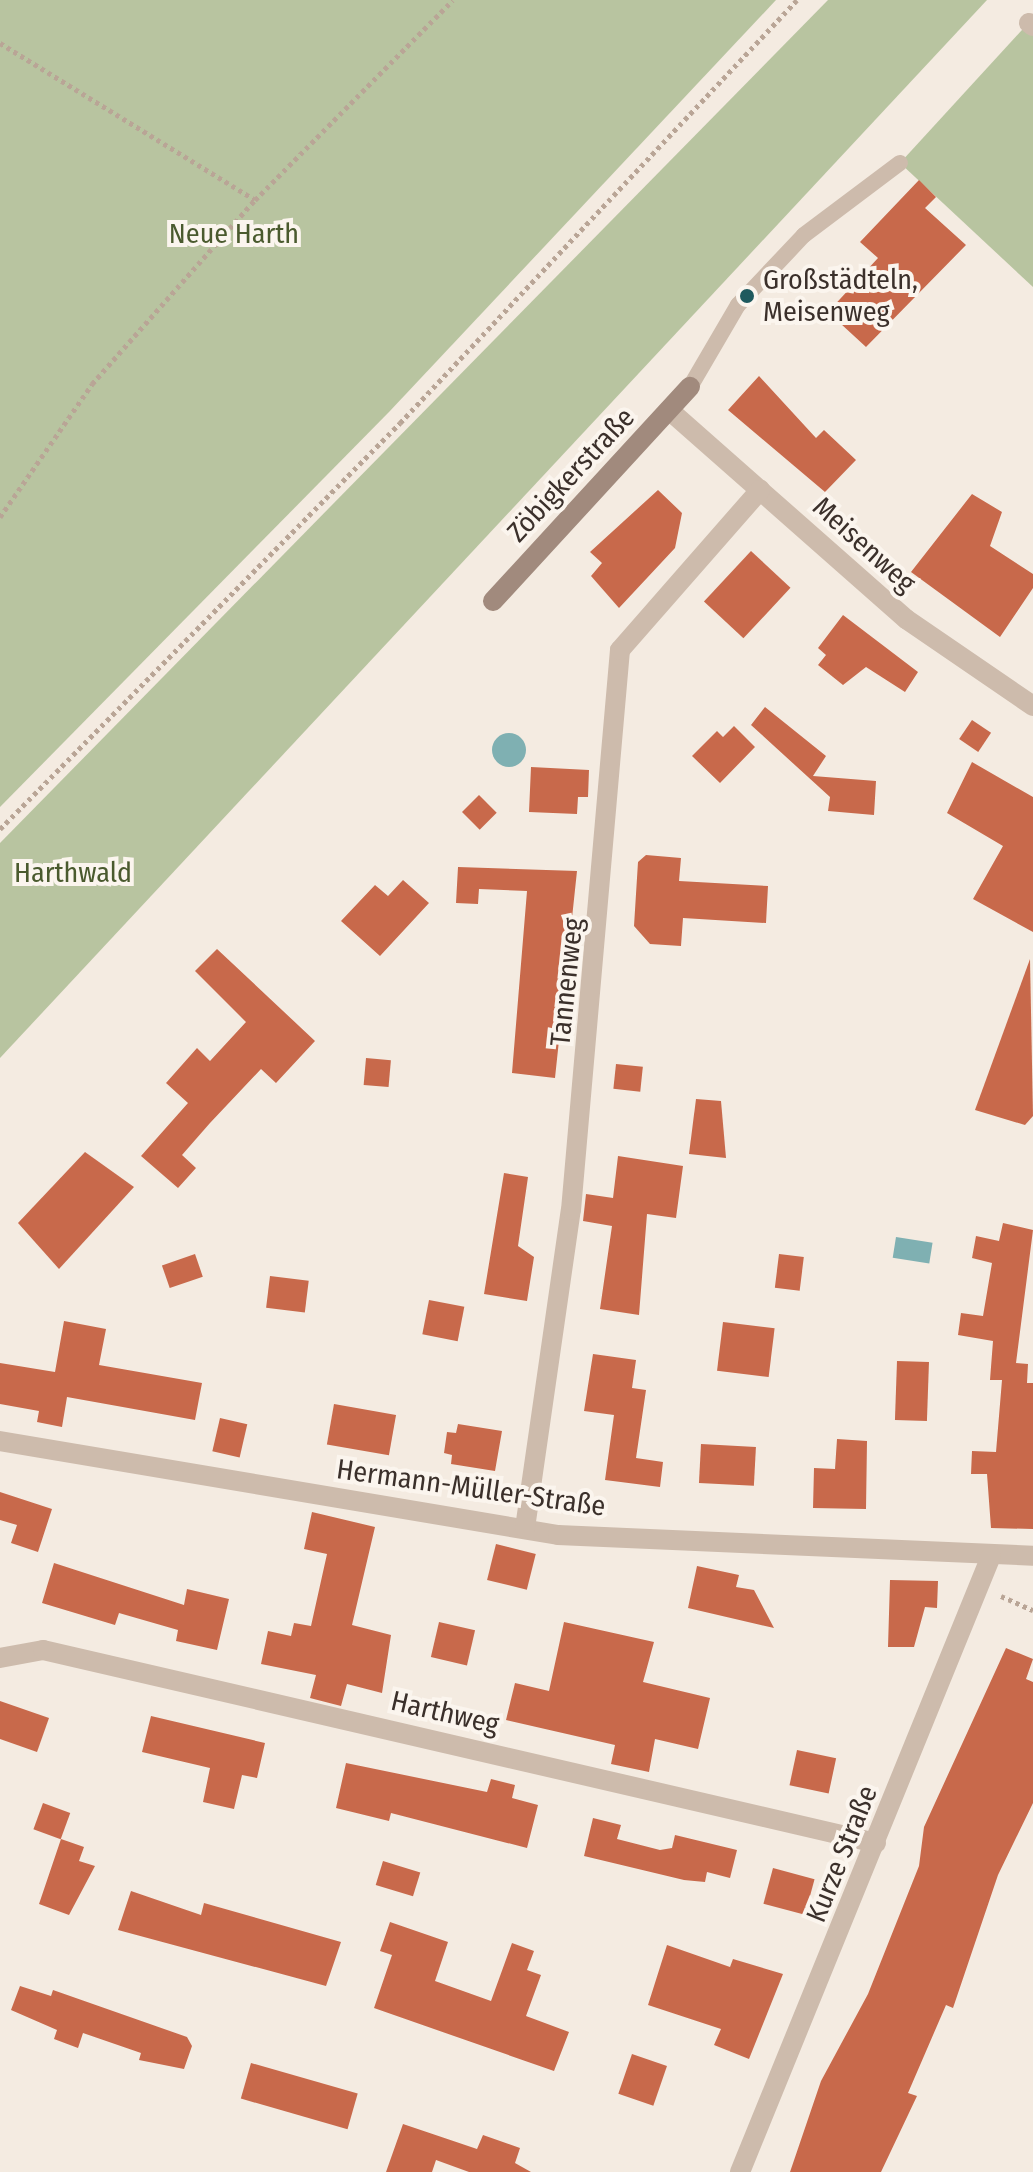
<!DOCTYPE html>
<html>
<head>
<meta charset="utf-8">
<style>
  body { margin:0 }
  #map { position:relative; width:1033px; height:2172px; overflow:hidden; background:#f4ebe1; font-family:"Fira Sans Condensed",sans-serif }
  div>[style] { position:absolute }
  .green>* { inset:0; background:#b8c4a0 }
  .water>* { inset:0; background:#7fb0b2; transform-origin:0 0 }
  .round { border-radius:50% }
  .building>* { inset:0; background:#c8694b; transform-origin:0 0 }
  .path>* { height:5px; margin-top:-2.5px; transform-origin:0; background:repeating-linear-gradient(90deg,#b9a596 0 4px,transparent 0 8px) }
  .lane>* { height:16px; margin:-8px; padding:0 8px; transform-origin:8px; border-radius:8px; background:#cdbbac }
  .street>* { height:20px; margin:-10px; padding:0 10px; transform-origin:10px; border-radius:10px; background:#cdbbac }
  .secondary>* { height:20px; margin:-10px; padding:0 10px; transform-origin:10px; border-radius:10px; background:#a18a7d }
  .dots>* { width:22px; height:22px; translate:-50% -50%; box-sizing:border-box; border:4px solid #fbf5ee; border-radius:50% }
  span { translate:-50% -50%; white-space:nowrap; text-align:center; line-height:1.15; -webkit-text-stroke:8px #fbf5ee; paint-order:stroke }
  .park-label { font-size:28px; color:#4a5a2e }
  .poi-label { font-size:28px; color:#3b302b }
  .left { translate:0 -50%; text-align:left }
  .street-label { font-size:28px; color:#3b302b }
</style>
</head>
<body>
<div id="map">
  <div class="green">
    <div style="clip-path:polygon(0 0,776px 0,389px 412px,0 807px)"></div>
    <div style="clip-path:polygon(828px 0,987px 0,0 1058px,0 843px)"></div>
    <div style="clip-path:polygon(1033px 18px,1033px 287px,900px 163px)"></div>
  </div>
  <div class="water">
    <div class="round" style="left:492px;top:733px;width:34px;height:34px"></div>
    <div style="left:896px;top:1237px;width:37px;height:21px;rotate:9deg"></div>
  </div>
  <div class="building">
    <div style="clip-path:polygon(919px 180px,936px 197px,925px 208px,966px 245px,866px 347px,828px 312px,878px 258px,860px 242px)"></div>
    <div style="clip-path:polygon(759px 376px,816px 438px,824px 430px,856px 460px,825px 492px,728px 410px)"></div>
    <div style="clip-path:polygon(658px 490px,682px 513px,675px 548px,619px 608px,591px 576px,602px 563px,590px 552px)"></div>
    <div style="clip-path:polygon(972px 494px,1002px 512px,990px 546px,1033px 574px,1033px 588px,1000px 637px,911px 572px)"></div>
    <div style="left:751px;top:551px;width:54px;height:69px;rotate:43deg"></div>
    <div style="clip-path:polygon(843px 615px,918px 672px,905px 692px,866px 667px,843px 685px,818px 665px,826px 655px,818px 648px)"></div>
    <div style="clip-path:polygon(765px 707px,826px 756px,813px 776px,876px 781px,874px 815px,828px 811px,830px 797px,751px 725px)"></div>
    <div style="left:972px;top:720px;width:23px;height:23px;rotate:34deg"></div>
    <div style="clip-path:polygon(734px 726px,755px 747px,720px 783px,692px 756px,717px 731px,723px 737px)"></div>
    <div style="clip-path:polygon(972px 762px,1033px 797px,1033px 932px,973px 899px,1003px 846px,947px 813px)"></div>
    <div style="clip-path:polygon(531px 767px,589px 770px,588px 797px,578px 797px,577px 814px,529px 812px)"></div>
    <div style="left:479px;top:795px;width:25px;height:24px;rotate:45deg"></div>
    <div style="clip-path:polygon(646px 855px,681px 858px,679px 881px,768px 886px,766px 923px,683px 918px,681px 946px,650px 944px,634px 926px,638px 862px)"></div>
    <div style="clip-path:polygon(458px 867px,577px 871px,555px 1078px,512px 1073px,527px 891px,479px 889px,478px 904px,456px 903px)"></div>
    <div style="clip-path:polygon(403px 880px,429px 903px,380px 956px,341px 921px,375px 885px,388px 896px)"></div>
    <div style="clip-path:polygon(217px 949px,315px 1041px,276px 1083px,261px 1069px,210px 1123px,182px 1155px,196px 1168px,178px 1188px,141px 1156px,188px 1103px,166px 1083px,197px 1048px,210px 1061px,246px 1022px,195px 971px)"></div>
    <div style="clip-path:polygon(1030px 959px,1033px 1116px,1025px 1125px,975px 1110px)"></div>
    <div style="left:366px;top:1058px;width:25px;height:27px;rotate:5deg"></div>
    <div style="left:616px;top:1064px;width:27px;height:25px;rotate:6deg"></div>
    <div style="clip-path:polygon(696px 1099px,721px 1101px,726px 1158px,689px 1154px)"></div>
    <div style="clip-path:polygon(85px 1152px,134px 1187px,59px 1269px,18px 1223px)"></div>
    <div style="clip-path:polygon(618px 1156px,683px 1166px,676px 1218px,647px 1214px,639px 1315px,600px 1309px,612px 1226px,583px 1221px,586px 1194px,613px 1198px)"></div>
    <div style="clip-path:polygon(504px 1173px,528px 1177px,518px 1246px,534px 1257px,527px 1301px,484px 1294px)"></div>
    <div style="clip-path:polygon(1003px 1223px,1033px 1230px,1016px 1363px,1028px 1364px,1027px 1383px,1033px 1383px,1033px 1529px,991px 1528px,987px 1474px,971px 1474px,972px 1451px,996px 1452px,1002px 1380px,990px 1380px,993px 1341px,958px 1335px,961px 1313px,983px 1316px,992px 1263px,972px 1258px,976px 1236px,999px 1241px)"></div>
    <div style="left:195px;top:1254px;width:24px;height:35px;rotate:71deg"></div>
    <div style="left:779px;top:1254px;width:25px;height:34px;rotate:7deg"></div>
    <div style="left:270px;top:1276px;width:39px;height:32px;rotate:7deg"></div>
    <div style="left:429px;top:1300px;width:36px;height:35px;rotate:11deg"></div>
    <div style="clip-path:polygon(64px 1321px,106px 1329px,99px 1365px,202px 1383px,195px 1420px,67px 1397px,62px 1427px,37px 1422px,39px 1411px,0 1404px,0 1363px,55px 1372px)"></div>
    <div style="left:723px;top:1322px;width:52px;height:49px;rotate:7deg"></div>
    <div style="clip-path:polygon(593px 1354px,636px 1360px,632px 1388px,646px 1390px,636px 1458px,663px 1462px,660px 1487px,605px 1480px,614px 1415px,584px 1411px)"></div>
    <div style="left:897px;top:1361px;width:32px;height:59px;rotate:2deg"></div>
    <div style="left:334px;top:1404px;width:63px;height:41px;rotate:10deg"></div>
    <div style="left:220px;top:1418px;width:28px;height:34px;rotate:13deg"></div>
    <div style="clip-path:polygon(458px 1424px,502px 1431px,495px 1471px,451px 1464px,452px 1455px,444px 1453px,447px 1432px,456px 1433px)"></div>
    <div style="clip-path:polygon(837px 1439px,867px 1441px,866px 1509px,813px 1508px,814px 1468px,835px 1469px)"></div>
    <div style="left:701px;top:1444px;width:55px;height:39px;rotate:3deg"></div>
    <div style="clip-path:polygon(0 1492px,52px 1509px,38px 1552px,11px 1543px,17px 1525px,0 1520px)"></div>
    <div style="clip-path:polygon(312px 1512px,375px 1527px,352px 1625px,391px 1635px,382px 1693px,347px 1684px,341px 1706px,310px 1698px,316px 1675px,261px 1664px,268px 1631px,291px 1636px,294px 1623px,311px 1626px,327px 1554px,304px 1549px)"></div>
    <div style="left:496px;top:1544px;width:41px;height:37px;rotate:14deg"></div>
    <div style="clip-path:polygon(54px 1563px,184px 1605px,187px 1589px,229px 1599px,217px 1650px,176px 1641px,178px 1630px,119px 1613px,115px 1625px,42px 1603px)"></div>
    <div style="clip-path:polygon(697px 1566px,739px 1575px,736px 1587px,754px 1590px,774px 1628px,688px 1608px)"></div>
    <div style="clip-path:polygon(890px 1580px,938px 1581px,937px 1608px,925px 1607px,914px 1647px,888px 1647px)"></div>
    <div style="left:439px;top:1622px;width:37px;height:36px;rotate:13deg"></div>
    <div style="clip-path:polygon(564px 1622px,654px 1642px,643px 1682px,710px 1698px,698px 1749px,655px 1739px,649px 1772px,611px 1764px,615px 1745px,506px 1720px,515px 1683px,549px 1691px)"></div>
    <div style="clip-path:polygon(1006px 1648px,1033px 1659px,1026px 1679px,1033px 1682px,1033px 1803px,998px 1875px,953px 2008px,946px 2005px,908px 2093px,917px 2096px,881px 2172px,790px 2172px,821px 2081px,868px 1994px,919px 1866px,924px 1827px)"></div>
    <div style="clip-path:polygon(0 1701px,49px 1718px,37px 1752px,0 1739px)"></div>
    <div style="clip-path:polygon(151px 1716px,265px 1743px,257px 1778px,242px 1775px,234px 1809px,203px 1802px,210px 1768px,142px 1752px)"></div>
    <div style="left:797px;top:1750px;width:40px;height:36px;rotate:12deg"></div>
    <div style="clip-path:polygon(346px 1763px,487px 1792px,491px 1779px,515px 1785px,512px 1798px,538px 1805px,527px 1848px,391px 1813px,389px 1821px,336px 1808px)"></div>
    <div style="left:43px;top:1803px;width:29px;height:28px;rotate:20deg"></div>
    <div style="clip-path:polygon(593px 1818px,621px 1825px,617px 1839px,660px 1850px,672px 1848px,675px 1835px,737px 1850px,730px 1878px,707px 1872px,705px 1882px,684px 1880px,584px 1856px)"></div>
    <div style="clip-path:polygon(61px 1839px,84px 1847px,79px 1861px,95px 1866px,69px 1915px,39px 1904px)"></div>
    <div style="left:383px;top:1861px;width:39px;height:25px;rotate:17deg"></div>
    <div style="left:773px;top:1868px;width:43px;height:37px;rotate:15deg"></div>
    <div style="clip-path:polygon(131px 1891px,201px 1915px,204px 1903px,341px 1942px,326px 1986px,118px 1930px)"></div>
    <div style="clip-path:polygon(390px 1922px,448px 1942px,435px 1981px,491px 2001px,512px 1943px,534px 1951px,527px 1970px,541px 1975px,526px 2016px,569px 2032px,554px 2071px,374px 2008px,392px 1955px,380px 1951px)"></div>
    <div style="clip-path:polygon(667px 1945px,730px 1967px,733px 1959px,783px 1974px,749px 2059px,714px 2045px,721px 2029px,648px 2005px)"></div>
    <div style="clip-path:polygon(20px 1986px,51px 1996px,53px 1990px,187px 2037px,192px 2046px,184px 2069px,139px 2060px,141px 2053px,83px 2033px,78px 2048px,54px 2039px,57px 2030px,11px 2010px)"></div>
    <div style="left:632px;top:2054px;width:37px;height:42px;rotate:19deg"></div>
    <div style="left:251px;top:2063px;width:111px;height:37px;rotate:16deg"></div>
    <div style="clip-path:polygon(403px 2124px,477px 2149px,483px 2135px,520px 2148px,515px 2163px,531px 2172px,469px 2172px,436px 2160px,432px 2172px,386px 2172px)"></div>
  </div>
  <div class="path">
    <div style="left:0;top:43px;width:299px;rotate:31.6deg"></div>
    <div style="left:0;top:517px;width:162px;rotate:-55.3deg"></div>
    <div style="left:92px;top:384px;width:246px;rotate:-48.5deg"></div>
    <div style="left:255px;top:200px;width:281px;rotate:-45.3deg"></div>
    <div style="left:0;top:829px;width:570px;rotate:-45.43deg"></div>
    <div style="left:400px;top:423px;width:580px;rotate:-46.82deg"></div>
    <div style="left:1001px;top:1596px;width:35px;rotate:24deg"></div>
  </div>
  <div class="lane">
    <div style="left:690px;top:387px;width:95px;rotate:-59.7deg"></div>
    <div style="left:738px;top:305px;width:96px;rotate:-46.7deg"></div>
    <div style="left:804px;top:235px;width:120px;rotate:-36.9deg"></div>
  </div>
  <div class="street">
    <div style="left:1029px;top:23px;width:5px;rotate:37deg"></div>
    <div style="left:669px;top:410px;width:316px;rotate:41.4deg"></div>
    <div style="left:906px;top:619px;width:154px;rotate:34.4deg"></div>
    <div style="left:0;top:1441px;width:566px;rotate:9.56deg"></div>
    <div style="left:558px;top:1535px;width:475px;rotate:2.5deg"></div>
    <div style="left:525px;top:1528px;width:321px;rotate:-81.8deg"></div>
    <div style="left:571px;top:1210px;width:562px;rotate:-85deg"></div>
    <div style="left:620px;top:650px;width:213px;rotate:-48.8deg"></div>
    <div style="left:0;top:1658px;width:44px;rotate:-10.5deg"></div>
    <div style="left:43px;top:1650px;width:855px;rotate:13.04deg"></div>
    <div style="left:740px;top:2172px;width:665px;rotate:-67.83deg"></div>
  </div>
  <div class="secondary">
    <div style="left:493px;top:601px;width:291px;rotate:-47.4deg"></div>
  </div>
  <div class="dots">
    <div style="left:747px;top:296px;background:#1f5a5e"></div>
  </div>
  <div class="park-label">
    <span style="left:234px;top:234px">Neue Harth</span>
    <span style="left:73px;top:873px">Harthwald</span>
  </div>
  <div class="poi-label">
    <span class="left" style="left:763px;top:296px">Großstädteln,<br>Meisenweg</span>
  </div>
  <div class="street-label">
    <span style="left:571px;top:475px;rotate:-47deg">Zöbigkerstraße</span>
    <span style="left:864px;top:545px;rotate:42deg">Meisenweg</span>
    <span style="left:567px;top:982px;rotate:-84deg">Tannenweg</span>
    <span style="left:471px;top:1488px;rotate:8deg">Hermann-Müller-Straße</span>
    <span style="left:445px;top:1713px;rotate:13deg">Harthweg</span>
    <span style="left:842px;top:1854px;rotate:-68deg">Kurze Straße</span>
  </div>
</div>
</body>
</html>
